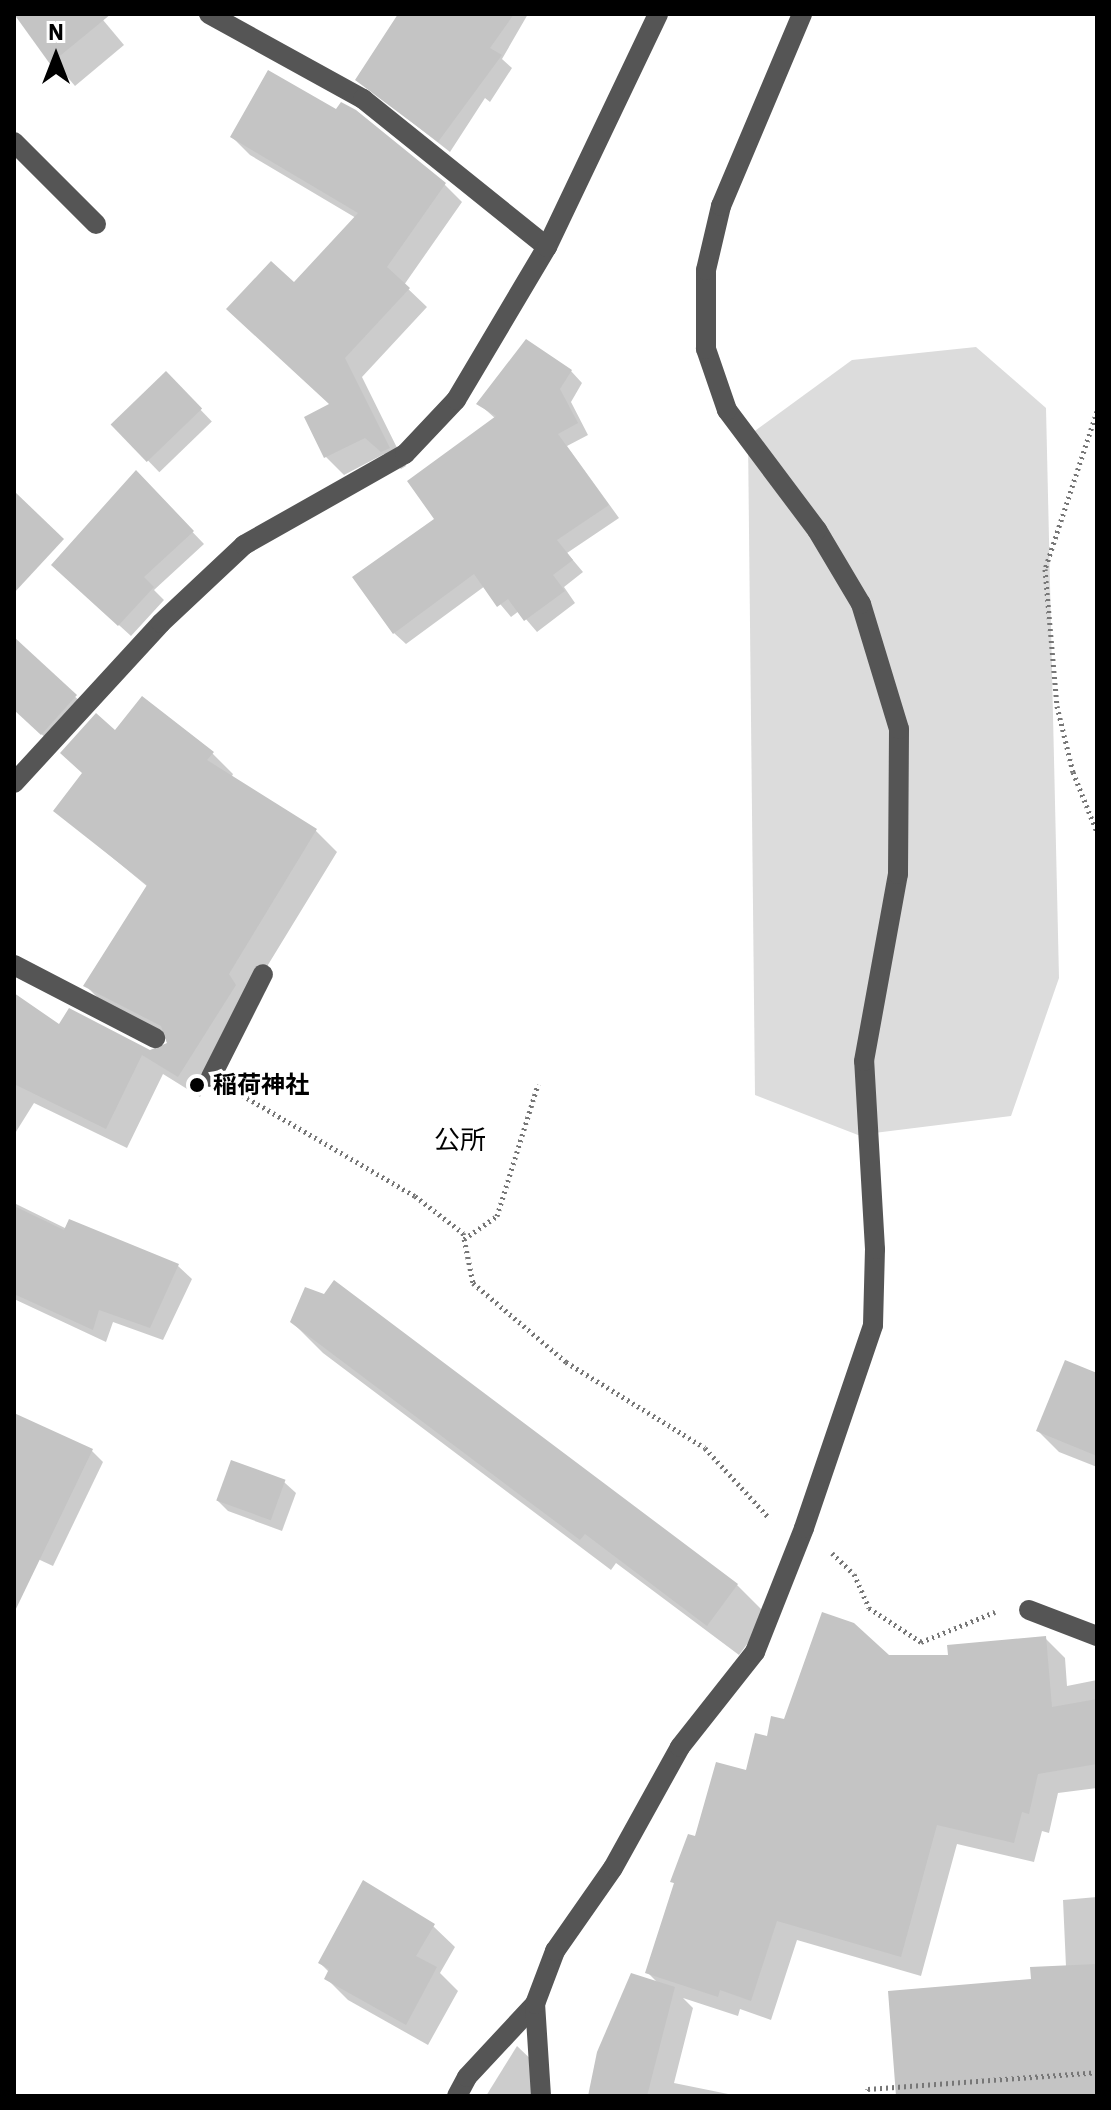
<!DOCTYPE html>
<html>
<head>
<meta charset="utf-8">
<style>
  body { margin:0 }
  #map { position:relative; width:1111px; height:2110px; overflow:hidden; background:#fff; font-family:"IBM Plex Sans","Noto Sans JP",sans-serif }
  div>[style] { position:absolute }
  .green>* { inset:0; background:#dcdcdc }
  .shadow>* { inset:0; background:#0003; transform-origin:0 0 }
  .building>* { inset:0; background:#c4c4c4; transform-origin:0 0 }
  .path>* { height:5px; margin-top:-2.5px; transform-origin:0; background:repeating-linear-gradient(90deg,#777 0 2px,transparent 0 6px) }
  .minor>* { height:20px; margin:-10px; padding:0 10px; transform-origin:10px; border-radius:10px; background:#555 }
  .dots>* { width:22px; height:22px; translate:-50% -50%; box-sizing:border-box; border:4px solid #fff; border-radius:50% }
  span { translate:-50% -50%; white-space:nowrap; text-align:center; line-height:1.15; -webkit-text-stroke:7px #fff; paint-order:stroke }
  .poi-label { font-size:24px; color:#000; font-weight:700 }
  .left { translate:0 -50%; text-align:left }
  .neighbourhood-label { font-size:26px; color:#000 }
  .frame { position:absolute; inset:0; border:16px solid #000; pointer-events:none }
  .north { position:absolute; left:16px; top:16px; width:80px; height:80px; -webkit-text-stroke:6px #fff; paint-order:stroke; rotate:0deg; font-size:22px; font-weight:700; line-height:32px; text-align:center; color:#000 }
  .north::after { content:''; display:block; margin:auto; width:28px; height:36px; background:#000; clip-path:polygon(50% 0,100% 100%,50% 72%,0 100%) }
</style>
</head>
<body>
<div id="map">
  <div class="green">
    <div style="clip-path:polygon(976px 347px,1046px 408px,1059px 978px,1011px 1116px,858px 1135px,755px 1095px,748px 436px,852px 360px)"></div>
  </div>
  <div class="shadow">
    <div style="clip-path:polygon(14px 14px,98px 14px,124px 45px,75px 86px)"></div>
    <div style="clip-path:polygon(439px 14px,528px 14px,502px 59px,512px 68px,490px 102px,485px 98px,450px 152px,358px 80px)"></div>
    <div style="clip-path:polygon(232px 137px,444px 184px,462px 202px,404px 285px,427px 307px,362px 377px,406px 466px,401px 469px,384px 454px,344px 475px,326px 457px,306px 418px,332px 405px,295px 285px,356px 218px,250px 155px)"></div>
    <div style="clip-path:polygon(571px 371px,582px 383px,571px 402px,588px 435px,567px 446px,619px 518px,567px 553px,583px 572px,564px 587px,575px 603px,537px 632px,519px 611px,511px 617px,485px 586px,406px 644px,394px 633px,437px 519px,496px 419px,479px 404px)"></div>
    <div style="left:166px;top:374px;width:66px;height:73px;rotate:46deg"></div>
    <div style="clip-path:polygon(136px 473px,204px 544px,154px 590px,164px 600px,131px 636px,65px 576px)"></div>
    <div style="clip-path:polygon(14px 639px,87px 708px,53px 745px,14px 708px)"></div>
    <div style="clip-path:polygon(115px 733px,212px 753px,233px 774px,231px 778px,316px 831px,337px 852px,249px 996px,256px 1007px,200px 1097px,163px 1074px,127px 1148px,34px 1103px,14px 1135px,14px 996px,60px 1026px,150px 1052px,168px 1046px,165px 1037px,107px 1007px,86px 986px,148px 887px,55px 810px)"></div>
    <div style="clip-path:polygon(14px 1203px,67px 1229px,70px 1222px,178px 1266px,192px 1279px,163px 1340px,113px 1322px,106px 1342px,14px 1299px)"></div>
    <div style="clip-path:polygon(292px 1322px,737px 1585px,768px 1616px,739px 1655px,616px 1563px,611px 1570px,323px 1353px)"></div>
    <div style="clip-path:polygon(1097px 1375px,1097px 1467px,1059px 1452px,1038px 1431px)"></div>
    <div style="clip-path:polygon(14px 1420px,92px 1451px,103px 1462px,53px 1566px,14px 1548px)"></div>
    <div style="clip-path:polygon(284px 1482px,296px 1493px,282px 1531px,228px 1511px,217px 1500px)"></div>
    <div style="clip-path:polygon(1045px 1638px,1065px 1658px,1067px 1686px,1097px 1680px,1097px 1788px,1058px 1793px,1049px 1833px,1042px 1831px,1034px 1862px,957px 1844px,921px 1976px,797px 1940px,771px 2020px,740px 2009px,738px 2016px,683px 1998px,693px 2008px,674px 2083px,738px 2096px,590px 2096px,659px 1984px,647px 1972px,676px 1885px,672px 1881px,768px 1738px,888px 1657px,950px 1657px)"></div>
    <div style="clip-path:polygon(1097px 1897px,1097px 2096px,898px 2096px,1033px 1981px,1066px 1967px,1063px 1900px)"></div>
    <div style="clip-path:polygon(433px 1926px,455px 1947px,440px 1973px,458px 1991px,428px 2045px,348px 2000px,326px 1978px,330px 1973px,320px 1963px)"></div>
    <div style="clip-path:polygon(517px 2046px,539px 2067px,540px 2096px,486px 2096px)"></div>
  </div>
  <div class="building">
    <div style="clip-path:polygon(14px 14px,111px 14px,50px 64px)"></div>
    <div style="clip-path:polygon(398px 14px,514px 14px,490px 48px,502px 55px,438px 142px,355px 80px)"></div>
    <div style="clip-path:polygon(268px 70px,336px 109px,341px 102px,356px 110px,446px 183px,387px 267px,410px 288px,345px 358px,390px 448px,381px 452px,365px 438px,324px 458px,304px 417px,329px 404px,226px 309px,271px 261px,294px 282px,358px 213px,230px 137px)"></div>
    <div style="clip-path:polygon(526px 339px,572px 370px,560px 389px,578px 423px,558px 434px,609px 505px,557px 540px,573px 560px,553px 575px,565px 591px,524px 621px,508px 599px,497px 607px,474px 574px,393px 634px,352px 577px,434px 519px,407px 481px,496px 416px,476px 404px)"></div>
    <div style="left:166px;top:371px;width:52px;height:77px;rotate:46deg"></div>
    <div style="clip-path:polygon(136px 470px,194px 531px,144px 577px,154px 587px,118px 626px,51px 565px)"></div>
    <div style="clip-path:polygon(14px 491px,64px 539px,14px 593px)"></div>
    <div style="clip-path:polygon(14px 637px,77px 695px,41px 735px,14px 710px)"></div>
    <div style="clip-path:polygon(142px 696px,214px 752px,207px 760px,317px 829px,229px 974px,236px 985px,178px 1077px,142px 1055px,106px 1129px,14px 1084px,14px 993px,59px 1024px,69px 1008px,150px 1050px,167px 1043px,161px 1026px,83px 986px,147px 885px,53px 811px,82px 773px,60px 753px,96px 713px,115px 730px)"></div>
    <div style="clip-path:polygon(14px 1206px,64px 1230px,69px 1219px,179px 1264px,150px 1328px,99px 1310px,93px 1330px,14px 1294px)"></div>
    <div style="clip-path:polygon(334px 1280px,738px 1584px,707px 1626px,585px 1534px,580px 1540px,290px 1322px,305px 1287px,324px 1294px)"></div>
    <div style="clip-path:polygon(1065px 1360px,1097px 1373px,1097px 1456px,1036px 1431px)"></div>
    <div style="clip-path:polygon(14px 1413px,93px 1449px,14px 1613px)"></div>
    <div style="left:231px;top:1460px;width:58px;height:43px;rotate:20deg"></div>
    <div style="clip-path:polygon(822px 1612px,854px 1623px,889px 1655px,948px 1655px,947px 1645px,1046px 1636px,1052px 1707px,1097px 1699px,1097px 1764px,1038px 1774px,1029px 1814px,1022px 1812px,1014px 1843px,937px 1825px,901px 1957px,777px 1921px,751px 2001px,720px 1990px,718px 1997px,645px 1973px,674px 1883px,670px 1882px,688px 1834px,695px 1836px,716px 1762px,746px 1770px,755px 1733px,767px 1736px,771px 1716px,784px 1719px)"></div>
    <div style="clip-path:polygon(363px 1880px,435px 1924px,416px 1956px,437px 1967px,406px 2025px,324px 1979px,329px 1969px,318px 1963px)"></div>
    <div style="clip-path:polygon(1097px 1964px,1097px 2096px,896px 2096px,888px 1991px,1031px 1979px,1030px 1967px)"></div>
    <div style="clip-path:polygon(631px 1973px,675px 1987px,647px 2096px,588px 2096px,597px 2052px)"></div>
  </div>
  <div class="path">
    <div style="left:1097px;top:411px;width:166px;rotate:108.2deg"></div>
    <div style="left:1045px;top:569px;width:138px;rotate:85deg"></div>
    <div style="left:1057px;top:706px;width:68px;rotate:76.4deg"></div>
    <div style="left:1073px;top:772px;width:65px;rotate:68.2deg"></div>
    <div style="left:242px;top:1095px;width:200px;rotate:30.3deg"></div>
    <div style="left:415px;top:1196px;width:61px;rotate:37.6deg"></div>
    <div style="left:463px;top:1233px;width:51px;rotate:78.7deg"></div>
    <div style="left:473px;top:1283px;width:122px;rotate:40.3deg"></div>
    <div style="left:566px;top:1362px;width:163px;rotate:31.7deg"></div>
    <div style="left:705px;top:1448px;width:96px;rotate:47.5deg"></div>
    <div style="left:464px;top:1239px;width:40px;rotate:-34.9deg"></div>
    <div style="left:497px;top:1216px;width:138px;rotate:-72.7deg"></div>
    <div style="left:832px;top:1553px;width:30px;rotate:44deg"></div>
    <div style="left:854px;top:1574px;width:37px;rotate:66deg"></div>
    <div style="left:869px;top:1608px;width:62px;rotate:33.2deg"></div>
    <div style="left:921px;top:1642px;width:80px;rotate:-22.1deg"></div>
    <div style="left:866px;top:2096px;width:7px;rotate:-74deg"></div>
    <div style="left:868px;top:2089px;width:230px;rotate:-4.2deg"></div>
  </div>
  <div class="minor">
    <div style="left:209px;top:14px;width:176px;rotate:28.9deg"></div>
    <div style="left:363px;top:99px;width:236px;rotate:38.8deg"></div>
    <div style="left:14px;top:142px;width:116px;rotate:45deg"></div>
    <div style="left:14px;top:783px;width:217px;rotate:-47.4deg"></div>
    <div style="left:161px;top:623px;width:114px;rotate:-43.2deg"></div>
    <div style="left:244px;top:545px;width:185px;rotate:-29.5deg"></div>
    <div style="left:405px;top:454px;width:74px;rotate:-46.6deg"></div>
    <div style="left:456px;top:400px;width:178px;rotate:-59.3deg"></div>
    <div style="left:547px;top:247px;width:258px;rotate:-64.5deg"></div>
    <div style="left:14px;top:965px;width:159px;rotate:27.4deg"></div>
    <div style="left:211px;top:1077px;width:115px;rotate:-63.2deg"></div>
    <div style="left:1029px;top:1610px;width:73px;rotate:20.9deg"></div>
    <div style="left:457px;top:2096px;width:21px;rotate:-62deg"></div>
    <div style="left:467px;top:2077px;width:100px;rotate:-47deg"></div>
    <div style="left:541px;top:2096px;width:92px;rotate:-93.7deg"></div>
    <div style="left:535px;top:2004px;width:57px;rotate:-69.3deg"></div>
    <div style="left:555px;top:1951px;width:101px;rotate:-55.1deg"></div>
    <div style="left:613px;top:1868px;width:138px;rotate:-61deg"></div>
    <div style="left:680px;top:1747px;width:121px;rotate:-51.7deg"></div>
    <div style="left:755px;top:1652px;width:133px;rotate:-68.4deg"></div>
    <div style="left:804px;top:1528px;width:214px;rotate:-71.2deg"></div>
    <div style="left:873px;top:1325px;width:76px;rotate:-88.5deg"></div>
    <div style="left:875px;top:1249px;width:188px;rotate:-93.3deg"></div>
    <div style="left:864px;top:1061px;width:190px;rotate:-79.7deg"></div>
    <div style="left:898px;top:874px;width:145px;rotate:-89.6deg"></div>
    <div style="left:899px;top:729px;width:131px;rotate:-106.9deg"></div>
    <div style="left:861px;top:604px;width:86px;rotate:-120.7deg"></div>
    <div style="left:817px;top:530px;width:150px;rotate:-126.9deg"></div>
    <div style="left:727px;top:410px;width:65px;rotate:-109deg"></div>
    <div style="left:706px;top:349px;width:79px;rotate:-90deg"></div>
    <div style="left:706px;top:270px;width:66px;rotate:-76.8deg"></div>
    <div style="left:721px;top:206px;width:208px;rotate:-67.1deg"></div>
  </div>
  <div class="dots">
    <div style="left:197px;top:1085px;background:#000"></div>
  </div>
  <div class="poi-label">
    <span class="left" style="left:213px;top:1085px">稲荷神社</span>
  </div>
  <div class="neighbourhood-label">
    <span style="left:460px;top:1140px">公所</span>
  </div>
  <div class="frame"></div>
  <div class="north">N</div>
</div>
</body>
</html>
